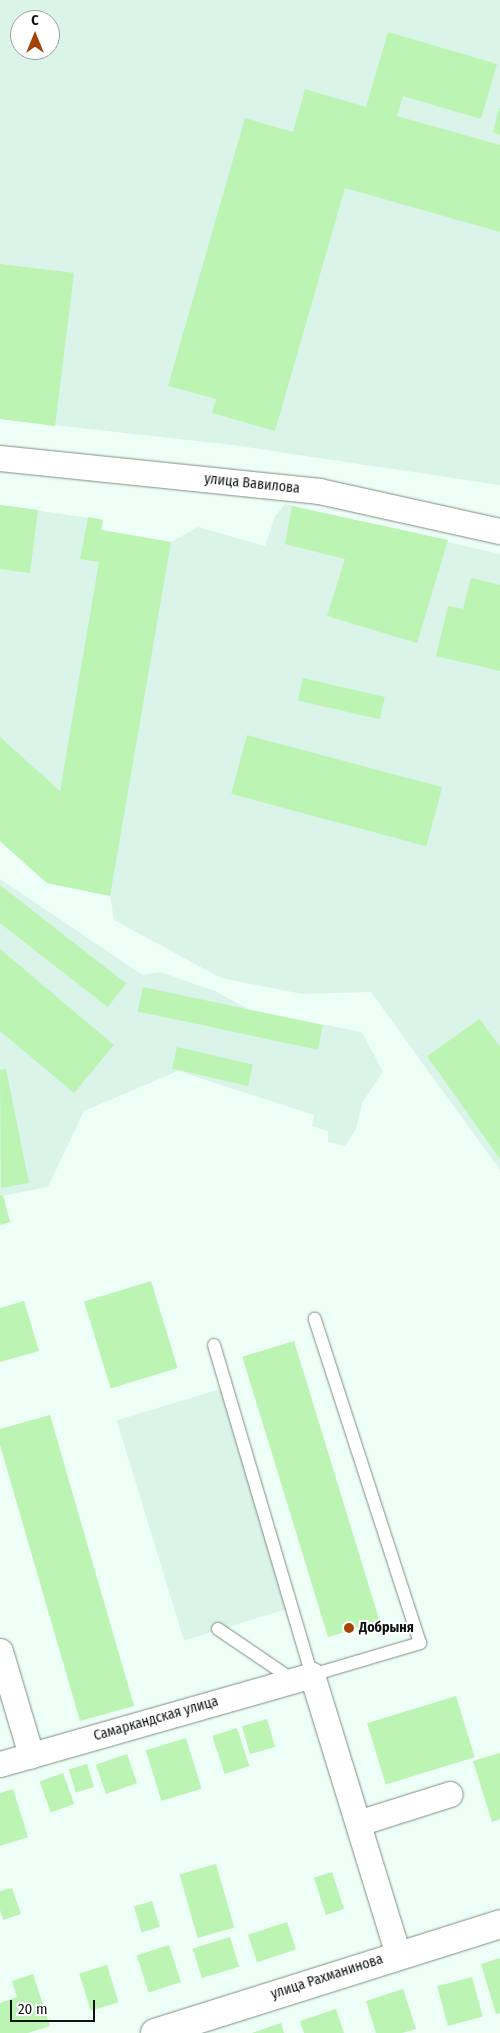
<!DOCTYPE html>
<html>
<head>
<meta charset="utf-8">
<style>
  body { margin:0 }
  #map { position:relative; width:500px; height:2033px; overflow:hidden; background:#edfff7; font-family:"Fira Sans Condensed",sans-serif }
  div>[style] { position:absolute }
  .built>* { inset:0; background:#dbf4e9; transform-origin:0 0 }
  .building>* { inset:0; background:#bbf4b3; transform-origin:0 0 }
  .roads { filter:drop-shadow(0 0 1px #7d8e86) drop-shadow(0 0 1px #7d8e86) }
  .lane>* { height:12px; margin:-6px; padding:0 6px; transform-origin:6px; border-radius:6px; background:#fff }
  .street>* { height:25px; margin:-12.5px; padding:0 12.5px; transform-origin:12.5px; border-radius:12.5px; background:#fff }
  .secondary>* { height:28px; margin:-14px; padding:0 14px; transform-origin:14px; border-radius:14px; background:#fff }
  .dots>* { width:14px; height:14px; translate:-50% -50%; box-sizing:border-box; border:2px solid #fff; border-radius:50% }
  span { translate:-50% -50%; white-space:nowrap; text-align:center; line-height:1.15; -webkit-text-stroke:4px #fff; paint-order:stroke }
  .street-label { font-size:14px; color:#0e1411 }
  .poi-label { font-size:14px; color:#0e1411; font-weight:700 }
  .left { translate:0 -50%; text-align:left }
  .north { position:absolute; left:10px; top:10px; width:50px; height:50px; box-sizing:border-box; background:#fff; border:1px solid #9fa1a0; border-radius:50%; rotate:0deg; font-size:14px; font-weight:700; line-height:20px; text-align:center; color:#0e1411 }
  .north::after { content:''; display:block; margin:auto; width:18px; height:22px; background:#a54205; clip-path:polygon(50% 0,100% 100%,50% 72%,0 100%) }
  .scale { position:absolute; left:10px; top:2000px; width:85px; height:22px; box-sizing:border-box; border:2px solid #0e1411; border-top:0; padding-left:6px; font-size:15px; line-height:18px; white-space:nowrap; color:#0e1411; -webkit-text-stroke:4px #fff; paint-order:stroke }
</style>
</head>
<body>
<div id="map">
  <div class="built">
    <div style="clip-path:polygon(evenodd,0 0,500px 0,500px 485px,233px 445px,0 419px,0 0,20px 20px,50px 20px,50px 50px,20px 50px,20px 20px)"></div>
    <div style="clip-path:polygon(285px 504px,500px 554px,500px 1170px,371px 992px,302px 994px,221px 978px,114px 920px,110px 896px,47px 883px,0 841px,0 505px,103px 520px,102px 530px,171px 542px,198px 527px,265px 546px,275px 516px)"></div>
    <div style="clip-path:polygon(0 879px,143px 975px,160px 972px,215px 991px,250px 1010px,362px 1032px,383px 1072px,363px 1101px,356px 1129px,345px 1146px,328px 1142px,328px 1131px,312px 1126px,314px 1115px,178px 1071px,84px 1111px,48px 1187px,0 1196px)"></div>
    <div style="left:220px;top:1389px;width:230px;height:108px;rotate:73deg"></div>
  </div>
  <div class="building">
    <div style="clip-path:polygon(388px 32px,497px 64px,481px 119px,403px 96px,397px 116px,500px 145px,500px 232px,345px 188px,275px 431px,212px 413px,216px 399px,168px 386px,245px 118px,293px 132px,305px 89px,366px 107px)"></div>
    <div style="clip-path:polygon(499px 108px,500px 108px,500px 135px,493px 132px)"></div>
    <div style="clip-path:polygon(0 264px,74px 273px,55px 426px,0 419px)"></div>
    <div style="clip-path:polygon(0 505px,38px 510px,30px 573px,0 569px)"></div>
    <div style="clip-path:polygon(292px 506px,448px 540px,417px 643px,327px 616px,345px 559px,285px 544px)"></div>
    <div style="clip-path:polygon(88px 517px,103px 520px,101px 530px,171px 542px,110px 896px,47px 883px,0 841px,0 737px,60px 791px,99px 562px,80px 559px)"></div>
    <div style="clip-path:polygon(471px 578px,500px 585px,500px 671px,436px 656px,448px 606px,463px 609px)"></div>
    <div style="left:303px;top:678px;width:84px;height:23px;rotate:13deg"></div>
    <div style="left:247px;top:735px;width:202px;height:61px;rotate:15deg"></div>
    <div style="left:0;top:885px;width:160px;height:30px;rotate:38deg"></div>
    <div style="clip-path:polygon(0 949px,114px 1045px,74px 1093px,0 1031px)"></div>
    <div style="left:143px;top:987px;width:184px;height:25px;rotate:12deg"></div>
    <div style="clip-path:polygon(480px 1019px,500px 1047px,500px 1159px,427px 1056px)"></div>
    <div style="left:177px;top:1047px;width:78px;height:22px;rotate:13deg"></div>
    <div style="clip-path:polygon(6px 1069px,29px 1183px,1px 1188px,0 1070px)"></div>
    <div style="clip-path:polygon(3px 1195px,10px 1222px,0 1225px,0 1196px)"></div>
    <div style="left:151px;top:1281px;width:91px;height:70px;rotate:73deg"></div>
    <div style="clip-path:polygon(24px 1301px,39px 1351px,0 1362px,0 1308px)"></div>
    <div style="left:294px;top:1341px;width:293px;height:54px;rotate:73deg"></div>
    <div style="clip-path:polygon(50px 1415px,134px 1706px,80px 1721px,0 1445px,0 1429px)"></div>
    <div style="left:456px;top:1696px;width:64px;height:93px;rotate:73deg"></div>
    <div style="left:267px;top:1719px;width:29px;height:26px;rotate:74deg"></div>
    <div style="left:237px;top:1728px;width:40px;height:26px;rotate:72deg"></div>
    <div style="left:186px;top:1738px;width:53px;height:42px;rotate:73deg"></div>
    <div style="clip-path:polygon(500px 1753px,500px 1819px,492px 1822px,473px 1761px)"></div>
    <div style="left:127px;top:1754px;width:31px;height:33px;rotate:71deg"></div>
    <div style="left:87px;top:1764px;width:24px;height:19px;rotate:73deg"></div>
    <div style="left:63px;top:1773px;width:33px;height:25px;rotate:70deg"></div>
    <div style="clip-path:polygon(13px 1789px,28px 1837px,0 1846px,0 1793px)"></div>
    <div style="left:216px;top:1864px;width:66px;height:38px;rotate:74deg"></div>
    <div style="left:332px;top:1872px;width:39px;height:19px;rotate:72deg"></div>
    <div style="clip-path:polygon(12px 1888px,21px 1914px,3px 1920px,0 1910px,0 1891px)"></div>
    <div style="left:152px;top:1901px;width:27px;height:19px;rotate:73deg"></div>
    <div style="left:287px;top:1922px;width:29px;height:41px;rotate:72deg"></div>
    <div style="left:230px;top:1937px;width:31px;height:39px;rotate:73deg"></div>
    <div style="left:169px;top:1945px;width:39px;height:34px;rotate:72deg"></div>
    <div style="clip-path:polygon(500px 1958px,500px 2013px,496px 2014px,481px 1964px)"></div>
    <div style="left:107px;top:1965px;width:39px;height:29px;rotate:73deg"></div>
    <div style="clip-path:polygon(33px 1974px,50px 2026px,28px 2033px,0 2033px,0 2003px,17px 1997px,12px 1981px)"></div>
    <div style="left:472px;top:1977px;width:41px;height:36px;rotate:75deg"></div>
    <div style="clip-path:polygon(403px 1989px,416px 2029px,402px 2033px,376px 2033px,366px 2001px)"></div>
    <div style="clip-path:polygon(336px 2009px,344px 2033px,304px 2033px,300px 2021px)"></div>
    <div style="clip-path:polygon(281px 2023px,284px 2033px,252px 2033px)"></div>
  </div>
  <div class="roads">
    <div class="lane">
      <div style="left:214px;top:1345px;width:344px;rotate:73.5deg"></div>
      <div style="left:312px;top:1675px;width:113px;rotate:-16.5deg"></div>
      <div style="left:420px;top:1643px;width:341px;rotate:-108deg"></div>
      <div style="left:218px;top:1629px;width:91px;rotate:34.2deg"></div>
    </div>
    <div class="street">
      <div style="left:0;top:458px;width:321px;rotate:5.9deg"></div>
      <div style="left:319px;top:491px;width:185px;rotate:12.5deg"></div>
      <div style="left:0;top:1651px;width:109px;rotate:73.4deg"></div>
      <div style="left:0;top:1764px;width:324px;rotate:-15.9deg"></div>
      <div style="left:312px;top:1675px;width:293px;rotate:72.9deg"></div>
      <div style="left:358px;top:1823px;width:96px;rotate:-17.5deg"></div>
    </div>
    <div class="secondary">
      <div style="left:155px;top:2033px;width:362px;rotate:-17.5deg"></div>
    </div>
  </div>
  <div class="dots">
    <div style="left:349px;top:1628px;background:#a54205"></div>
  </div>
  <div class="street-label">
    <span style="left:252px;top:484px;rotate:6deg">улица Вавилова</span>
    <span style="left:156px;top:1719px;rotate:-16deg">Самаркандская улица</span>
    <span style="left:327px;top:1977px;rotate:-18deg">улица Рахманинова</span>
  </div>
  <div class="poi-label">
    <span class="left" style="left:359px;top:1628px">Добрыня</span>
  </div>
  <div class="north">С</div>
  <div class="scale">20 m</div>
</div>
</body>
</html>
